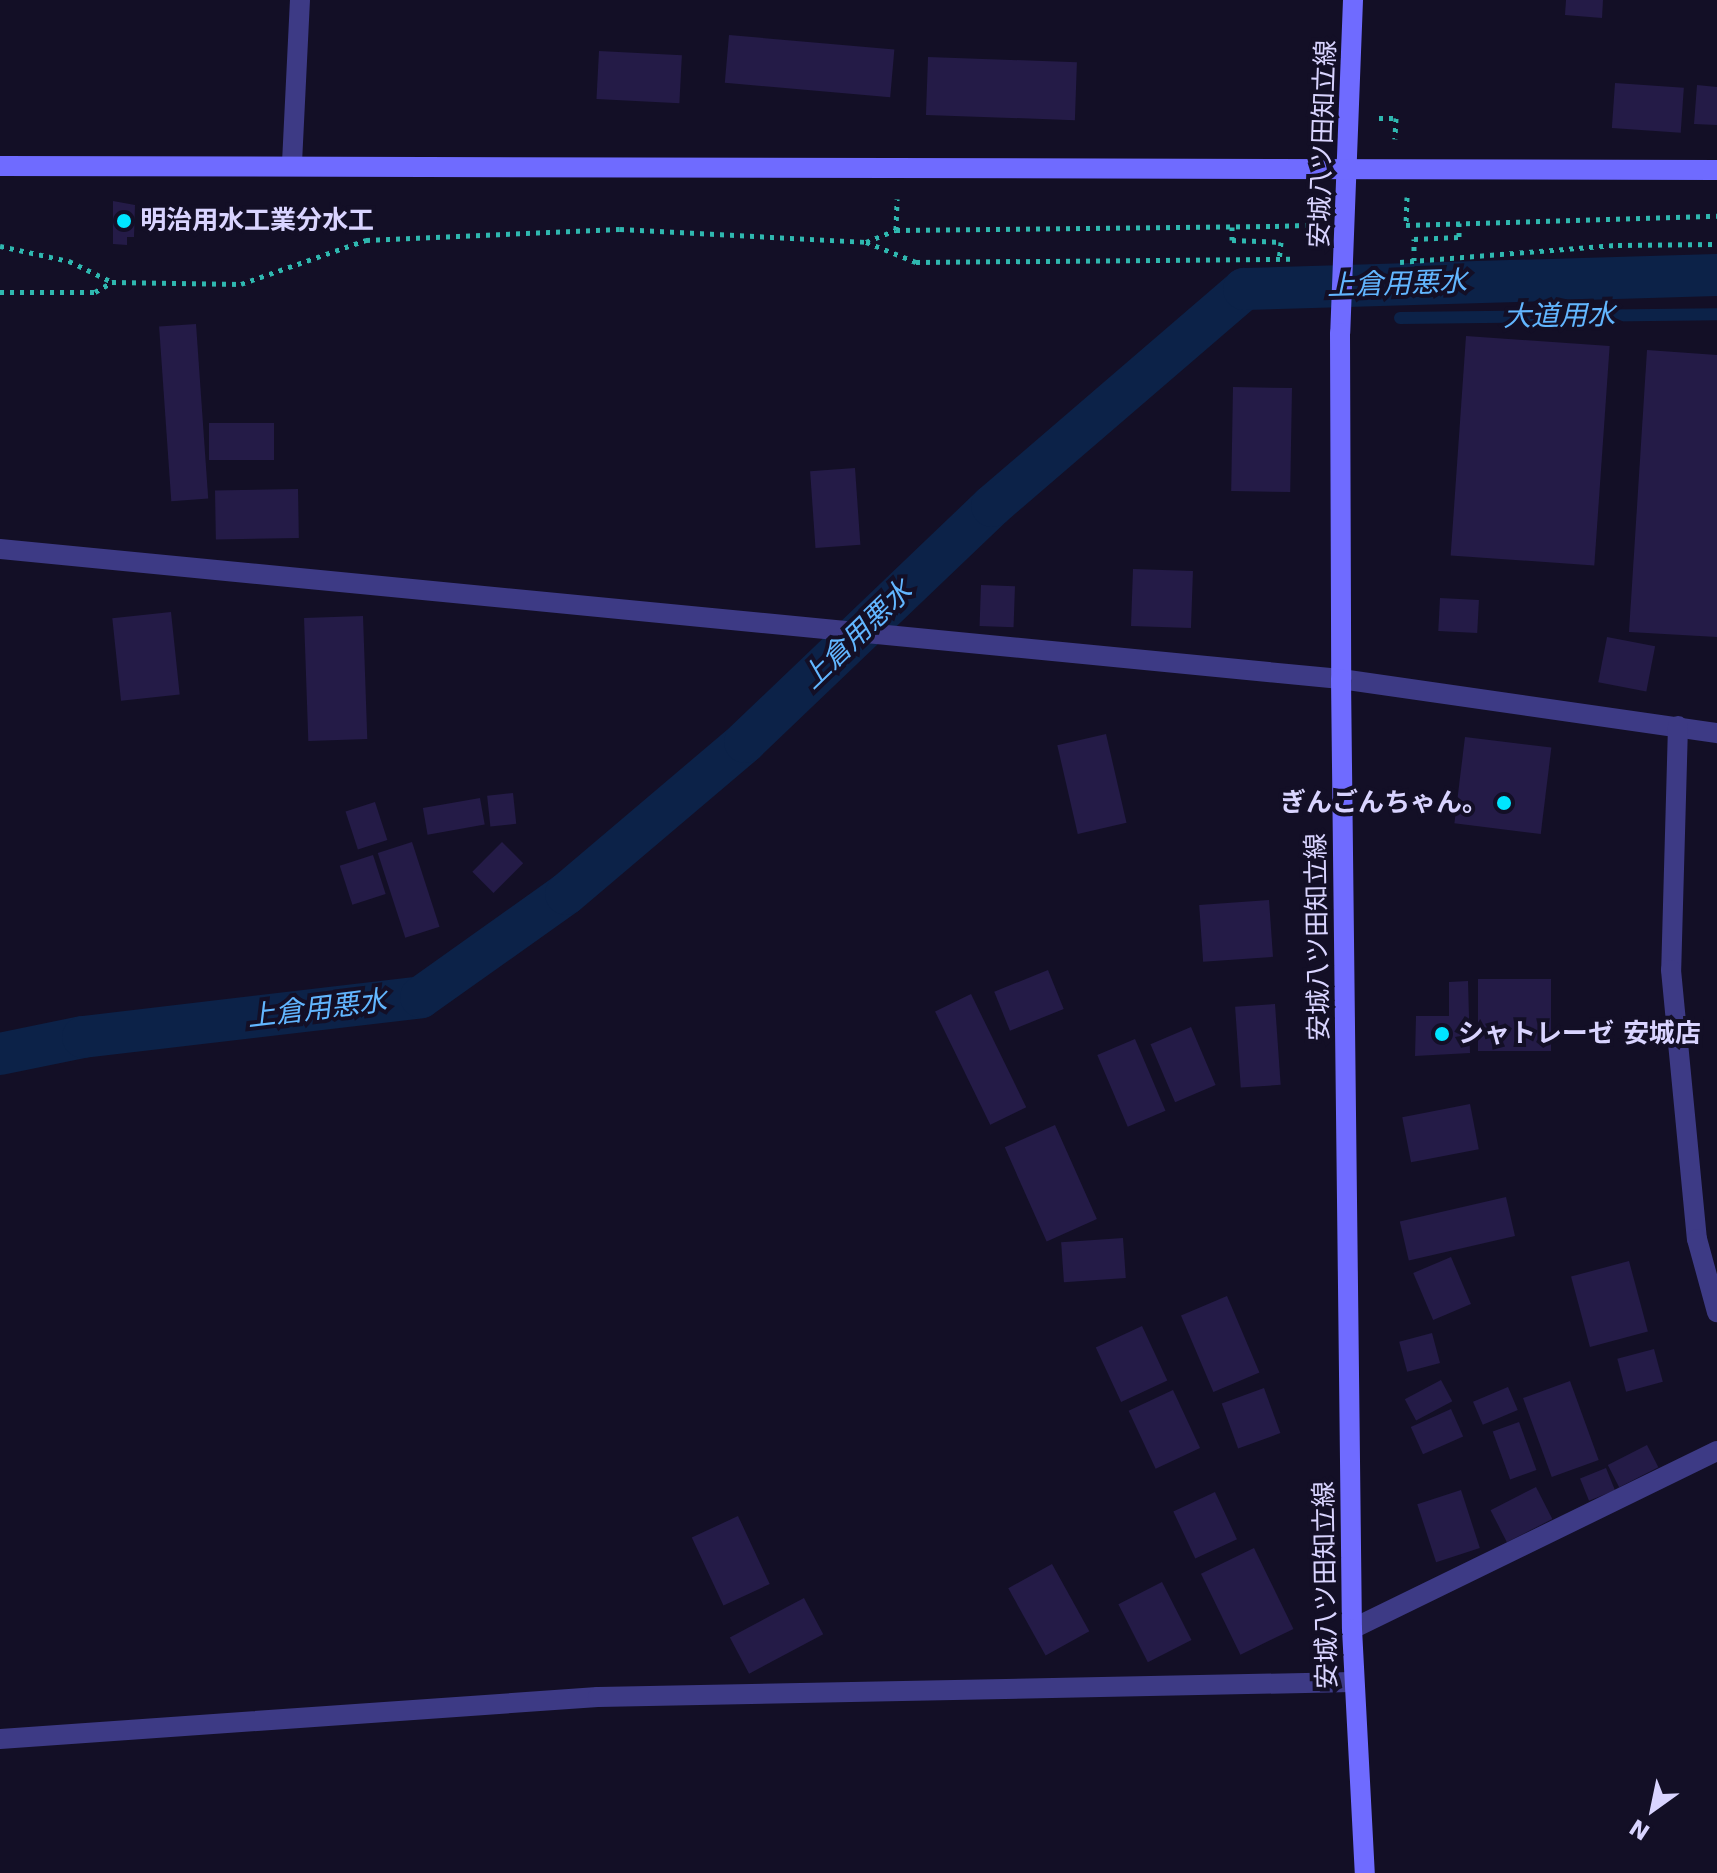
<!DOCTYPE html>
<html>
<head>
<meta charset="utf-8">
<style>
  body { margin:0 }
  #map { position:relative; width:1717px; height:1873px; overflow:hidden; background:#130f26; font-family:"DejaVu Sans","Noto Sans JP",sans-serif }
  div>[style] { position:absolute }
  .stream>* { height:12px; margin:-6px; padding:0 6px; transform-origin:6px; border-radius:6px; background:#0c2248 }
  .canal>* { height:42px; margin:-21px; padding:0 21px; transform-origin:21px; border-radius:21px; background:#0c2248 }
  .building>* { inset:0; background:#241b47; transform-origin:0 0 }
  .path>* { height:5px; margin-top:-2.5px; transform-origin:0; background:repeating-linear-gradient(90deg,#2fb8b0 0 4px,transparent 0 10px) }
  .lane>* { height:20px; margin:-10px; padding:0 10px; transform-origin:10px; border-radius:10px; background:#3d3a85 }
  .street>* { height:20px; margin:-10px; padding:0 10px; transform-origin:10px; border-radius:10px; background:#3d3a85 }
  .secondary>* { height:20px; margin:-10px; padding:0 10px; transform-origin:10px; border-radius:10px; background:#6f6bff }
  .dots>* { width:22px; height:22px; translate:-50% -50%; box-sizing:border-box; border:4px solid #130f26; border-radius:50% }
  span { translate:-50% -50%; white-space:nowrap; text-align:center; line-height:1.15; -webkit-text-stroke:8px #130f26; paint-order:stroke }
  .street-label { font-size:26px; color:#d9d4ff }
  .poi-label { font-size:26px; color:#d9d4ff; font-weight:700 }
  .left { translate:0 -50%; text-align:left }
  .right { translate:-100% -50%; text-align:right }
  .water-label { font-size:28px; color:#62b6ff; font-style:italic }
  .north { position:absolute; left:1613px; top:1769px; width:80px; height:80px; -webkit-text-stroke:6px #130f26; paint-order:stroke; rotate:213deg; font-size:22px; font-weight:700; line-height:32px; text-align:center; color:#d9d4ff }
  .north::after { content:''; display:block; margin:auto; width:28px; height:36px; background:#d9d4ff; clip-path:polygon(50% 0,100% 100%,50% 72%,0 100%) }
</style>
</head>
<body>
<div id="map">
  <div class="stream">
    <div style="left:1400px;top:318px;width:317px;rotate:-0.7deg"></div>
  </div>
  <div class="canal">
    <div style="left:0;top:1054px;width:85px;rotate:-11.6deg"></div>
    <div style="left:83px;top:1037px;width:340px;rotate:-6.7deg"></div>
    <div style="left:421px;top:997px;width:178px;rotate:-35.4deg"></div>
    <div style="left:566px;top:894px;width:235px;rotate:-40.3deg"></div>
    <div style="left:745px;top:742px;width:342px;rotate:-43.7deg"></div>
    <div style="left:992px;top:506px;width:333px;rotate:-40.7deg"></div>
    <div style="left:1244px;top:289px;width:473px;rotate:-1.7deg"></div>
  </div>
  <div class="building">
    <div style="clip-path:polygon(1566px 0,1603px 0,1602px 18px,1565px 15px)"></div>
    <div style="left:729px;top:35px;width:166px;height:48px;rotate:5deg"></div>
    <div style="left:599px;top:51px;width:83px;height:48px;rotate:3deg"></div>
    <div style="left:928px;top:57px;width:149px;height:58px;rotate:2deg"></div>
    <div style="left:1615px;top:83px;width:69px;height:45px;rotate:4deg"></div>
    <div style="clip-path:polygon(1697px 85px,1717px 87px,1717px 125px,1694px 124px)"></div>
    <div style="clip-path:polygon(113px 201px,135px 205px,134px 237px,127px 237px,127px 245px,113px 244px)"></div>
    <div style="left:196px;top:324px;width:175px;height:37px;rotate:86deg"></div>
    <div style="left:1466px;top:336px;width:144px;height:220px;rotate:4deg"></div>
    <div style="clip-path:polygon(1647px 350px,1717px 355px,1717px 637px,1629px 632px)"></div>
    <div style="left:1233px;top:387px;width:59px;height:104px;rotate:1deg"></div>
    <div style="left:209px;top:423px;width:65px;height:37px"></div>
    <div style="left:855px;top:468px;width:77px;height:45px;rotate:86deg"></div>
    <div style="left:298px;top:489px;width:49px;height:83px;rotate:89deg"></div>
    <div style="left:1133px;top:569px;width:60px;height:57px;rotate:2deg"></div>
    <div style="left:981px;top:585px;width:34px;height:41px;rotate:2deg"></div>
    <div style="left:1440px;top:598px;width:39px;height:33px;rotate:3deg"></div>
    <div style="left:171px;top:612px;width:83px;height:59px;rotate:84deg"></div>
    <div style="left:363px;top:616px;width:123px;height:59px;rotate:88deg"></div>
    <div style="left:1607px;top:637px;width:49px;height:46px;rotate:11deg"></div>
    <div style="left:1106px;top:734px;width:91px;height:50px;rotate:77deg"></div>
    <div style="left:1465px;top:737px;width:87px;height:87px;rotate:7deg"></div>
    <div style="left:513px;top:793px;width:31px;height:26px;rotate:84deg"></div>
    <div style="left:480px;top:798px;width:27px;height:58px;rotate:80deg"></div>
    <div style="left:375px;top:802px;width:40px;height:31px;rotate:72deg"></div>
    <div style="left:412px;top:842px;width:89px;height:36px;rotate:72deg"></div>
    <div style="left:502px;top:842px;width:30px;height:42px;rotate:45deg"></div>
    <div style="left:373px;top:855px;width:41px;height:35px;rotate:72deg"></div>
    <div style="left:1269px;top:900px;width:57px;height:70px;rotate:86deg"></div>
    <div style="left:1048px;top:970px;width:42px;height:58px;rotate:68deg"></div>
    <div style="left:1478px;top:979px;width:73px;height:72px"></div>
    <div style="clip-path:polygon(1468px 981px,1470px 1053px,1415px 1056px,1416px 1016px,1449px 1016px,1449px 982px)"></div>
    <div style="left:971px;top:994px;width:126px;height:40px;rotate:64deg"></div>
    <div style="left:1275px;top:1004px;width:81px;height:40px;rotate:86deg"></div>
    <div style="left:1191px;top:1027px;width:63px;height:44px;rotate:67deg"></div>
    <div style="left:1135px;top:1039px;width:78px;height:41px;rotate:67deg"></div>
    <div style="left:1470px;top:1104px;width:46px;height:69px;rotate:79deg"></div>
    <div style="left:1055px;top:1125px;width:103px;height:55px;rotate:66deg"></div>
    <div style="left:1506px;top:1197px;width:40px;height:109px;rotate:77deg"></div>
    <div style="left:1123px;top:1238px;width:40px;height:62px;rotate:86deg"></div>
    <div style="left:1451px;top:1257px;width:51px;height:41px;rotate:67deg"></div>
    <div style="left:1629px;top:1261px;width:73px;height:60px;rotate:75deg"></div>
    <div style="left:1227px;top:1296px;width:83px;height:50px;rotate:67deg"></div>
    <div style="left:1142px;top:1326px;width:60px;height:51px;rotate:65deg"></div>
    <div style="left:1432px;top:1333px;width:31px;height:34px;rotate:75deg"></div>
    <div style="left:1654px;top:1349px;width:34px;height:38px;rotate:75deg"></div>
    <div style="left:1441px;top:1380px;width:24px;height:41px;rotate:62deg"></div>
    <div style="left:1570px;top:1381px;width:84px;height:50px;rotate:70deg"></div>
    <div style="left:1508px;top:1387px;width:25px;height:38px;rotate:67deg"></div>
    <div style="left:1264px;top:1388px;width:48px;height:45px;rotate:70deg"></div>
    <div style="left:1173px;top:1390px;width:64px;height:49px;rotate:65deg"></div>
    <div style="left:1451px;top:1409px;width:30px;height:44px;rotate:66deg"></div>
    <div style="left:1519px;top:1422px;width:51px;height:28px;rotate:70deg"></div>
    <div style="left:1647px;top:1445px;width:25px;height:44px;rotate:63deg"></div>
    <div style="left:1606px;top:1468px;width:24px;height:28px;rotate:68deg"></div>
    <div style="left:1536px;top:1487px;width:36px;height:51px;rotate:63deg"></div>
    <div style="left:1461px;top:1490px;width:61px;height:46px;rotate:72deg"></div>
    <div style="left:1215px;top:1492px;width:52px;height:46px;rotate:65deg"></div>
    <div style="left:738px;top:1516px;width:75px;height:51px;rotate:65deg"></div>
    <div style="left:1254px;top:1548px;width:90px;height:59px;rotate:64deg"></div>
    <div style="left:1052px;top:1564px;width:77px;height:50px;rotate:61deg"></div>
    <div style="left:1162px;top:1582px;width:65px;height:49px;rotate:63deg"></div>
    <div style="left:804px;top:1598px;width:41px;height:84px;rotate:62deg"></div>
  </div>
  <div class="path">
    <div style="left:1379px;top:118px;width:17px"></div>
    <div style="left:1396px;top:118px;width:21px;rotate:93deg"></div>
    <div style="left:1407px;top:197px;width:28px;rotate:92deg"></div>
    <div style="left:1406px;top:225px;width:311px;rotate:-1.7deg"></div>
    <div style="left:1232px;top:227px;width:13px;rotate:90deg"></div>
    <div style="left:1232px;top:240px;width:49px;rotate:2.3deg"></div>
    <div style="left:1281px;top:242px;width:18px;rotate:96deg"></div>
    <div style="left:896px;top:230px;width:31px;rotate:-88deg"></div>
    <div style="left:866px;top:242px;width:32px;rotate:-22deg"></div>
    <div style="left:896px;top:230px;width:379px;rotate:-0.6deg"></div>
    <div style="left:1275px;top:226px;width:37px;rotate:-2deg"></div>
    <div style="left:1312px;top:225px;width:5px;rotate:-90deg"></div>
    <div style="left:0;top:246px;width:71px;rotate:12.3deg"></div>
    <div style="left:69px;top:261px;width:48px;rotate:26deg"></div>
    <div style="left:112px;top:282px;width:129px;rotate:0.9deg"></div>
    <div style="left:241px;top:284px;width:133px;rotate:-19.4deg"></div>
    <div style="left:366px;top:240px;width:254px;rotate:-2.5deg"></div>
    <div style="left:620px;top:229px;width:246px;rotate:3deg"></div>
    <div style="left:866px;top:242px;width:54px;rotate:21.8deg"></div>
    <div style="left:916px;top:262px;width:375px;rotate:-0.5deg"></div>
    <div style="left:1414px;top:261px;width:22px;rotate:-90deg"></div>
    <div style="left:1414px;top:239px;width:45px;rotate:-2.5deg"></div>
    <div style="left:1459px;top:237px;width:14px;rotate:-90deg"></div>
    <div style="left:1400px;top:262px;width:219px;rotate:-4.5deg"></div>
    <div style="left:1618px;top:245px;width:99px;rotate:-0.6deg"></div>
    <div style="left:0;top:292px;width:95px"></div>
    <div style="left:95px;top:292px;width:20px;rotate:-30deg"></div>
  </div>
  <div class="lane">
    <div style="left:292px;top:163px;width:163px;rotate:-87.2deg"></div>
  </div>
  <div class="street">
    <div style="left:0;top:549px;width:1347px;rotate:5.54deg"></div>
    <div style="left:1341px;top:679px;width:380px;rotate:8.2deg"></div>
    <div style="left:1678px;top:726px;width:244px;rotate:91.6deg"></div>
    <div style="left:1671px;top:970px;width:270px;rotate:84.5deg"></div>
    <div style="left:1697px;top:1239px;width:76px;rotate:74.7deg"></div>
    <div style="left:1352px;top:1629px;width:406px;rotate:-26deg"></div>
    <div style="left:0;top:1739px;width:599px;rotate:-4.02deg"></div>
    <div style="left:598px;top:1697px;width:755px;rotate:-1.14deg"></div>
  </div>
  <div class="secondary">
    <div style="left:1353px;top:0;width:333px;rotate:92.2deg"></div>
    <div style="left:1340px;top:333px;width:346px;rotate:89.8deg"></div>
    <div style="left:1341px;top:679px;width:950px;rotate:89.34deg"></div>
    <div style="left:1352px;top:1629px;width:244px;rotate:87deg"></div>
    <div style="left:0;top:166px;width:1717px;rotate:0.13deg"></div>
  </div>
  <div class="dots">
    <div style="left:124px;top:221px;background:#00e5ff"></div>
    <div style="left:1504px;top:803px;background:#00e5ff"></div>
    <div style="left:1442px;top:1034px;background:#00e5ff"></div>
  </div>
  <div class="street-label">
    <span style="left:1323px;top:144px;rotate:-88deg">安城八ツ田知立線</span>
    <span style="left:1318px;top:937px;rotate:-91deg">安城八ツ田知立線</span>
    <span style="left:1326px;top:1585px;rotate:-91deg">安城八ツ田知立線</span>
  </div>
  <div class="poi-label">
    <span class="left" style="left:140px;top:221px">明治用水工業分水工</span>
    <span class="right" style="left:1488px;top:803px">ぎんごんちゃん。</span>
    <span class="left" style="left:1458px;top:1034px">シャトレーゼ 安城店</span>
  </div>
  <div class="water-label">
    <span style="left:1397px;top:284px;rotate:-2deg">上倉用悪水</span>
    <span style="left:1559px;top:316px;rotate:-1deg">大道用水</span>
    <span style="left:857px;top:635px;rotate:-44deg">上倉用悪水</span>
    <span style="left:317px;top:1009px;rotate:-7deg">上倉用悪水</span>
  </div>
  <div class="north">N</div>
</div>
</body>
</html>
